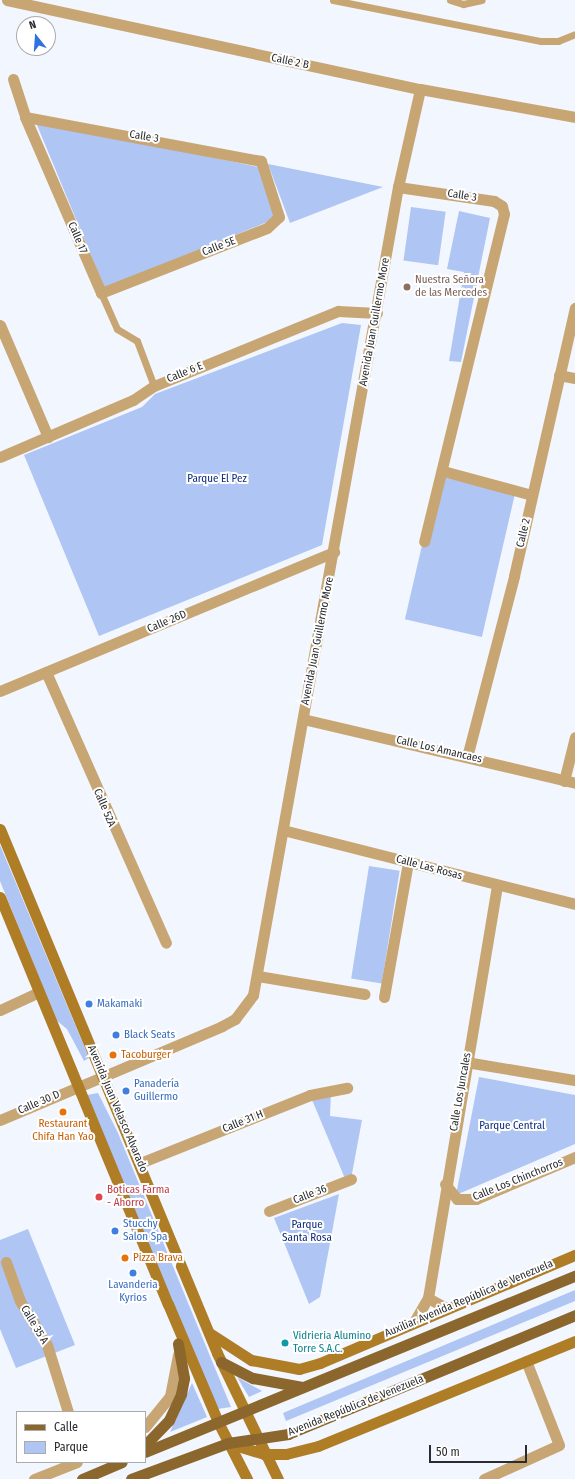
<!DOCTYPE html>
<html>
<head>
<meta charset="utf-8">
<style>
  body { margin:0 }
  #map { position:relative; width:575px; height:1479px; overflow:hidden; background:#f2f6fe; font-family:"Fira Sans Condensed",sans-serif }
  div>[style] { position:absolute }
  .green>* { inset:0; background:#afc5f3; transform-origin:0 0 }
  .service>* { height:7px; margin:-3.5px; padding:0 3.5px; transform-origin:3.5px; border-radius:3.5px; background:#c8a674 }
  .pedestrian>* { height:11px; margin:-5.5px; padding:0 5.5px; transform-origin:5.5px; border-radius:5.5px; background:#c8a674 }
  .minor>* { height:11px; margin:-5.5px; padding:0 5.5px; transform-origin:5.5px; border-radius:5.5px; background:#c8a674 }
  .tertiary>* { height:11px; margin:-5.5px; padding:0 5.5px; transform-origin:5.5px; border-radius:5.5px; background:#c8a674 }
  .secondary>* { height:11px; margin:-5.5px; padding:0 5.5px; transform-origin:5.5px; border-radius:5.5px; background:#af7d26 }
  .primary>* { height:11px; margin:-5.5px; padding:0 5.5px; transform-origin:5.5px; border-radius:5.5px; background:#8b672d }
  .dots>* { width:11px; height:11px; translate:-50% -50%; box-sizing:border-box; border:2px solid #fff; border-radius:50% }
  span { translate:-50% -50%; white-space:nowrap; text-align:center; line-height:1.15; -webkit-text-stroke:4px #fff; paint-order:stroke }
  .street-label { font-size:11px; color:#2a2c30 }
  .education-label { font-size:11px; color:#785e54 }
  .left { translate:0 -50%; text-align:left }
  .park-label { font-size:11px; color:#0e2b7c }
  .shop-label { font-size:11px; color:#366cbe }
  .food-label { font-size:11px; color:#c56008 }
  .health-label { font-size:11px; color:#be3a42 }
  .culture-label { font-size:11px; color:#0d838f }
  .legend { position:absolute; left:16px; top:1411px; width:130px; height:52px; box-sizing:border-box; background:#fff; border:1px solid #aaabac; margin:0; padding:5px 7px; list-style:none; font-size:12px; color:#2a2c30 }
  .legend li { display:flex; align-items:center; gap:8px; height:20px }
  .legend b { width:20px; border:1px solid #aaabac }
  .north { position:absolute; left:16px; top:16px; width:40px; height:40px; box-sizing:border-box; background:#fff; border:1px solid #aaabac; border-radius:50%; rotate:343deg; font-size:11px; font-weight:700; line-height:16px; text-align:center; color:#2a2c30 }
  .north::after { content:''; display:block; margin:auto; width:14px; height:18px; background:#2f73e0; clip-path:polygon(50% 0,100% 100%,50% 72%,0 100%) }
  .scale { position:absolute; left:429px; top:1445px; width:98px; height:18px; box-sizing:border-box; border:2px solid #2a2c30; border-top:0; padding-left:5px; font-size:12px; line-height:14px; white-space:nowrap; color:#2a2c30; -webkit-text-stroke:3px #fff; paint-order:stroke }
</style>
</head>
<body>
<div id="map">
  <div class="green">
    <div style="clip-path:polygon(39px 121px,258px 167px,275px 211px,272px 220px,105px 289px,37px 125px)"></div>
    <div style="clip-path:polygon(268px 164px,383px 187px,290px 223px)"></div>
    <div style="left:411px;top:207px;width:35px;height:54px;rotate:8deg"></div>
    <div style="clip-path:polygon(459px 211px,490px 218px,461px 362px,449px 361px,464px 272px,447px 269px)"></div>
    <div style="clip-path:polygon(342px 323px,361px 325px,322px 545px,99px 636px,24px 455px,142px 407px,155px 394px)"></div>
    <div style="left:438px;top:476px;width:79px;height:147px;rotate:13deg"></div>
    <div style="clip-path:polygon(0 845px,89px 1058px,84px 1061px,67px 1029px,56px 1020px,0 881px)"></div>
    <div style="left:369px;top:866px;width:31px;height:114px;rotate:9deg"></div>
    <div style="clip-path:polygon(479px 1077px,575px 1095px,575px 1144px,456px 1195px)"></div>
    <div style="clip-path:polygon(331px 1092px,330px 1116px,362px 1120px,351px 1179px,346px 1181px,310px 1095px)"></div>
    <div style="clip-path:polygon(98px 1093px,118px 1133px,231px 1407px,217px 1409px,87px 1095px)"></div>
    <div style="clip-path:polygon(339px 1194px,320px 1297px,309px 1304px,274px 1218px)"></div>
    <div style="clip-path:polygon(28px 1229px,75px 1345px,16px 1368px,0 1329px,0 1240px)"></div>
    <div style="clip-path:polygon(575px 1290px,575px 1301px,286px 1421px,283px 1413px)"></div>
    <div style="clip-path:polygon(237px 1377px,262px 1391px,249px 1397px)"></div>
    <div style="clip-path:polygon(192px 1383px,207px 1417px,170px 1432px)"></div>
  </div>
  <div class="service">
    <div style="left:333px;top:0;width:212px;rotate:11.2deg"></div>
    <div style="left:541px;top:41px;width:17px"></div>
    <div style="left:558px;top:41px;width:18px;rotate:-22deg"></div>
    <div style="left:450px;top:0;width:14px;rotate:17deg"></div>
    <div style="left:463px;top:4px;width:19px;rotate:-12deg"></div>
    <div style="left:101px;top:293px;width:39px;rotate:66deg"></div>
    <div style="left:117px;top:329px;width:23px;rotate:31deg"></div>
    <div style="left:137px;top:341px;width:48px;rotate:69.3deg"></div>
  </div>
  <div class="pedestrian">
    <div style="left:0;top:325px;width:122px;rotate:66.8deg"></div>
    <div style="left:443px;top:471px;width:92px;rotate:15.1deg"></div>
    <div style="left:46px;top:672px;width:296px;rotate:66.1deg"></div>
    <div style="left:384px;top:997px;width:137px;rotate:-79.9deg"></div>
    <div style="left:0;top:1010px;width:43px;rotate:-24.8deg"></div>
    <div style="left:140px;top:1163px;width:183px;rotate:-21.8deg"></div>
    <div style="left:310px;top:1095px;width:38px;rotate:-11deg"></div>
    <div style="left:269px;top:1211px;width:88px;rotate:-21.3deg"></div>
    <div style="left:484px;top:1479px;width:82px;rotate:-24.4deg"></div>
    <div style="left:559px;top:1445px;width:90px;rotate:-111.4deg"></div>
  </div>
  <div class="minor">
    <div style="left:7px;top:0;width:422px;rotate:12.2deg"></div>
    <div style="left:420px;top:89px;width:158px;rotate:10.2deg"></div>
    <div style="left:13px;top:79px;width:40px;rotate:72deg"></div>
    <div style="left:25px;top:117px;width:192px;rotate:66.6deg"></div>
    <div style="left:101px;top:293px;width:178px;rotate:-21.4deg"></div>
    <div style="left:267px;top:228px;width:16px;rotate:-43deg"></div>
    <div style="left:279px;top:217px;width:59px;rotate:-107.8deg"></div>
    <div style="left:261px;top:161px;width:240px;rotate:-169.4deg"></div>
    <div style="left:398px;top:187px;width:97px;rotate:8.3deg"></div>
    <div style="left:494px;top:201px;width:9px;rotate:32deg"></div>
    <div style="left:502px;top:206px;width:8px;rotate:76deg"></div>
    <div style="left:504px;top:214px;width:337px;rotate:103.7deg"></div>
    <div style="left:559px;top:375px;width:16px;rotate:11deg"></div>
    <div style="left:0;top:457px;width:145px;rotate:-23.2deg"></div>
    <div style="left:133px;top:400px;width:25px;rotate:-34deg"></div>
    <div style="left:154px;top:386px;width:199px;rotate:-22.2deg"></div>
    <div style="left:338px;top:311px;width:39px;rotate:3deg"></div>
    <div style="left:0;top:691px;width:362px;rotate:-22.6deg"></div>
    <div style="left:303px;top:719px;width:279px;rotate:13.2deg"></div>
    <div style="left:467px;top:757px;width:187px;rotate:-75.4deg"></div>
    <div style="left:514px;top:576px;width:275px;rotate:-77.2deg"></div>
    <div style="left:564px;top:781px;width:45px;rotate:-76deg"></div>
    <div style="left:283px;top:830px;width:301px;rotate:14.2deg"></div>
    <div style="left:258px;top:976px;width:108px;rotate:9.6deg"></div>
    <div style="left:466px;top:1062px;width:110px;rotate:9.4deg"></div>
    <div style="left:0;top:1120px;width:241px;rotate:-22.9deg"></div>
    <div style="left:222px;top:1026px;width:15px;rotate:-28deg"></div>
    <div style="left:235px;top:1019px;width:30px;rotate:-53deg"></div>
    <div style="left:253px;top:995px;width:821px;rotate:-79.83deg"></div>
    <div style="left:398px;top:187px;width:100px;rotate:-77.3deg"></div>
    <div style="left:445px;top:1184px;width:19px;rotate:51deg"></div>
    <div style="left:457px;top:1199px;width:19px"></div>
    <div style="left:476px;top:1199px;width:108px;rotate:-23deg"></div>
    <div style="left:6px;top:1262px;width:41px;rotate:70.3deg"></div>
    <div style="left:20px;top:1301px;width:52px;rotate:58.5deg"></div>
    <div style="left:47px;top:1345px;width:70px;rotate:72.6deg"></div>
    <div style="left:428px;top:1298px;width:21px;rotate:29deg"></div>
    <div style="left:414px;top:1322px;width:28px;rotate:-60deg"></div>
    <div style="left:428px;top:1298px;width:419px;rotate:-80.5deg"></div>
  </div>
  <div class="tertiary">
    <div style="left:145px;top:1427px;width:40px;rotate:-51deg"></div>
    <div style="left:170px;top:1396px;width:42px;rotate:-79deg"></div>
    <div style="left:34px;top:1479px;width:46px;rotate:-21.6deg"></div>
  </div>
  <div class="secondary">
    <div style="left:0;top:829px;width:567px;rotate:67.5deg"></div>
    <div style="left:217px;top:1353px;width:140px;rotate:64.2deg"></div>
    <div style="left:0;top:897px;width:440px;rotate:67.6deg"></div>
    <div style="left:168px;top:1304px;width:128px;rotate:67deg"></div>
    <div style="left:218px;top:1422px;width:64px;rotate:63deg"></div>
    <div style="left:211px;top:1334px;width:48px;rotate:33deg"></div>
    <div style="left:251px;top:1360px;width:49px;rotate:10.6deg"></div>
    <div style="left:299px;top:1369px;width:22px;rotate:-16deg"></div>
    <div style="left:320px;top:1363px;width:277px;rotate:-23deg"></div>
    <div style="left:228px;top:1443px;width:38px;rotate:17deg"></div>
    <div style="left:264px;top:1454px;width:22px"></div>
    <div style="left:286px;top:1454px;width:33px;rotate:-14deg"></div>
    <div style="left:318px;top:1446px;width:278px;rotate:-22.2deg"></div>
  </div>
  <div class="primary">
    <div style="left:221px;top:1362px;width:36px;rotate:27deg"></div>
    <div style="left:253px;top:1378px;width:50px;rotate:10.4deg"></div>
    <div style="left:145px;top:1445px;width:35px;rotate:-46deg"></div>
    <div style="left:169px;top:1420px;width:29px;rotate:-65deg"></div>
    <div style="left:181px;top:1394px;width:16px;rotate:-79deg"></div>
    <div style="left:184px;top:1378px;width:35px;rotate:-100deg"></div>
    <div style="left:145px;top:1452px;width:465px;rotate:-22.3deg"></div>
    <div style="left:82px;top:1479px;width:43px;rotate:-23deg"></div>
    <div style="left:131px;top:1479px;width:103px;rotate:-20.4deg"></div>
    <div style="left:228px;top:1443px;width:61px;rotate:-8.5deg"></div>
    <div style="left:288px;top:1434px;width:311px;rotate:-22.5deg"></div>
  </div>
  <div class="dots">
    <div style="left:407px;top:287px;background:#8d6e63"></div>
    <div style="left:89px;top:1004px;background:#3f7fe0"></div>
    <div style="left:116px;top:1035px;background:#3f7fe0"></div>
    <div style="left:113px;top:1055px;background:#e8710a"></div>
    <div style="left:126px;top:1091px;background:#3f7fe0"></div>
    <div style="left:63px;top:1112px;background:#e8710a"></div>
    <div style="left:99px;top:1197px;background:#e0444e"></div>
    <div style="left:115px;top:1231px;background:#3f7fe0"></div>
    <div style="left:125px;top:1258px;background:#e8710a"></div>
    <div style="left:133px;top:1273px;background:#3f7fe0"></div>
    <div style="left:285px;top:1343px;background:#0f9aa8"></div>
  </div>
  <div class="street-label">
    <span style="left:290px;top:62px;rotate:12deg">Calle 2 B</span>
    <span style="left:144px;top:137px;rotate:9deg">Calle 3</span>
    <span style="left:462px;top:196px;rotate:9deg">Calle 3</span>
    <span style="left:77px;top:238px;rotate:67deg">Calle 17</span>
    <span style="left:219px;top:247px;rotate:-21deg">Calle 5E</span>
    <span style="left:375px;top:322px;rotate:-80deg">Avenida Juan Guillermo More</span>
    <span style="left:185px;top:373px;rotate:-22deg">Calle 6 E</span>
    <span style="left:524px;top:533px;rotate:-77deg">Calle 2</span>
    <span style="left:167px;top:622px;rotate:-23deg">Calle 26D</span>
    <span style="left:318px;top:641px;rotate:-79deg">Avenida Juan Guillermo More</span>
    <span style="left:439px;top:750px;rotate:13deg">Calle Los Amancaes</span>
    <span style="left:104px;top:808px;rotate:67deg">Calle 52A</span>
    <span style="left:429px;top:868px;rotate:15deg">Calle Las Rosas</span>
    <span style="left:461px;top:1092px;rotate:-80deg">Calle Los Juncales</span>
    <span style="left:39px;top:1103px;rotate:-23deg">Calle 30 D</span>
    <span style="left:117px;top:1109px;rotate:67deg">Avenida Juan Velasco Alvarado</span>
    <span style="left:243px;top:1122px;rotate:-22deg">Calle 31 H</span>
    <span style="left:518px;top:1180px;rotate:-22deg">Calle Los Chinchorros</span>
    <span style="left:310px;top:1195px;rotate:-21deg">Calle 36</span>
    <span style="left:469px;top:1299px;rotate:-23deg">Auxiliar Avenida República de Venezuela</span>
    <span style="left:34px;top:1325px;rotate:59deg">Calle 35 A</span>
    <span style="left:356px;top:1406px;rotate:-22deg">Avenida República de Venezuela</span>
  </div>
  <div class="education-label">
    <span class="left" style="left:415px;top:287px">Nuestra Señora<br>de las Mercedes</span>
  </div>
  <div class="park-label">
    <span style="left:217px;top:479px">Parque El Pez</span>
    <span style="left:512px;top:1126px">Parque Central</span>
    <span style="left:307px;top:1232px">Parque<br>Santa Rosa</span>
  </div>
  <div class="shop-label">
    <span class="left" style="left:97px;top:1004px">Makamaki</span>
    <span class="left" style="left:124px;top:1035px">Black Seats</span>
    <span class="left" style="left:134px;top:1091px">Panadería<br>Guillermo</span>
    <span class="left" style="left:123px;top:1231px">Stucchy<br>Salon Spa</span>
    <span style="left:133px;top:1292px">Lavanderia<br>Kyrios</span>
  </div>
  <div class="food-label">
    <span class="left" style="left:121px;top:1055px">Tacoburger</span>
    <span style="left:63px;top:1131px">Restaurant<br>Chifa Han Yao</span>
    <span class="left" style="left:133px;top:1258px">Pizza Brava</span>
  </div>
  <div class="health-label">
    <span class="left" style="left:107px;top:1197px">Boticas Farma<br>- Ahorro</span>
  </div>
  <div class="culture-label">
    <span class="left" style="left:293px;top:1343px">Vidrieria Alumino<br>Torre S.A.C.</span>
  </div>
  <ul class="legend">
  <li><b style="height:5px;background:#8b672d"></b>Calle</li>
  <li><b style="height:11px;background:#afc5f3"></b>Parque</li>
  </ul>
  <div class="north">N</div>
  <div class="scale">50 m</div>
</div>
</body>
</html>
